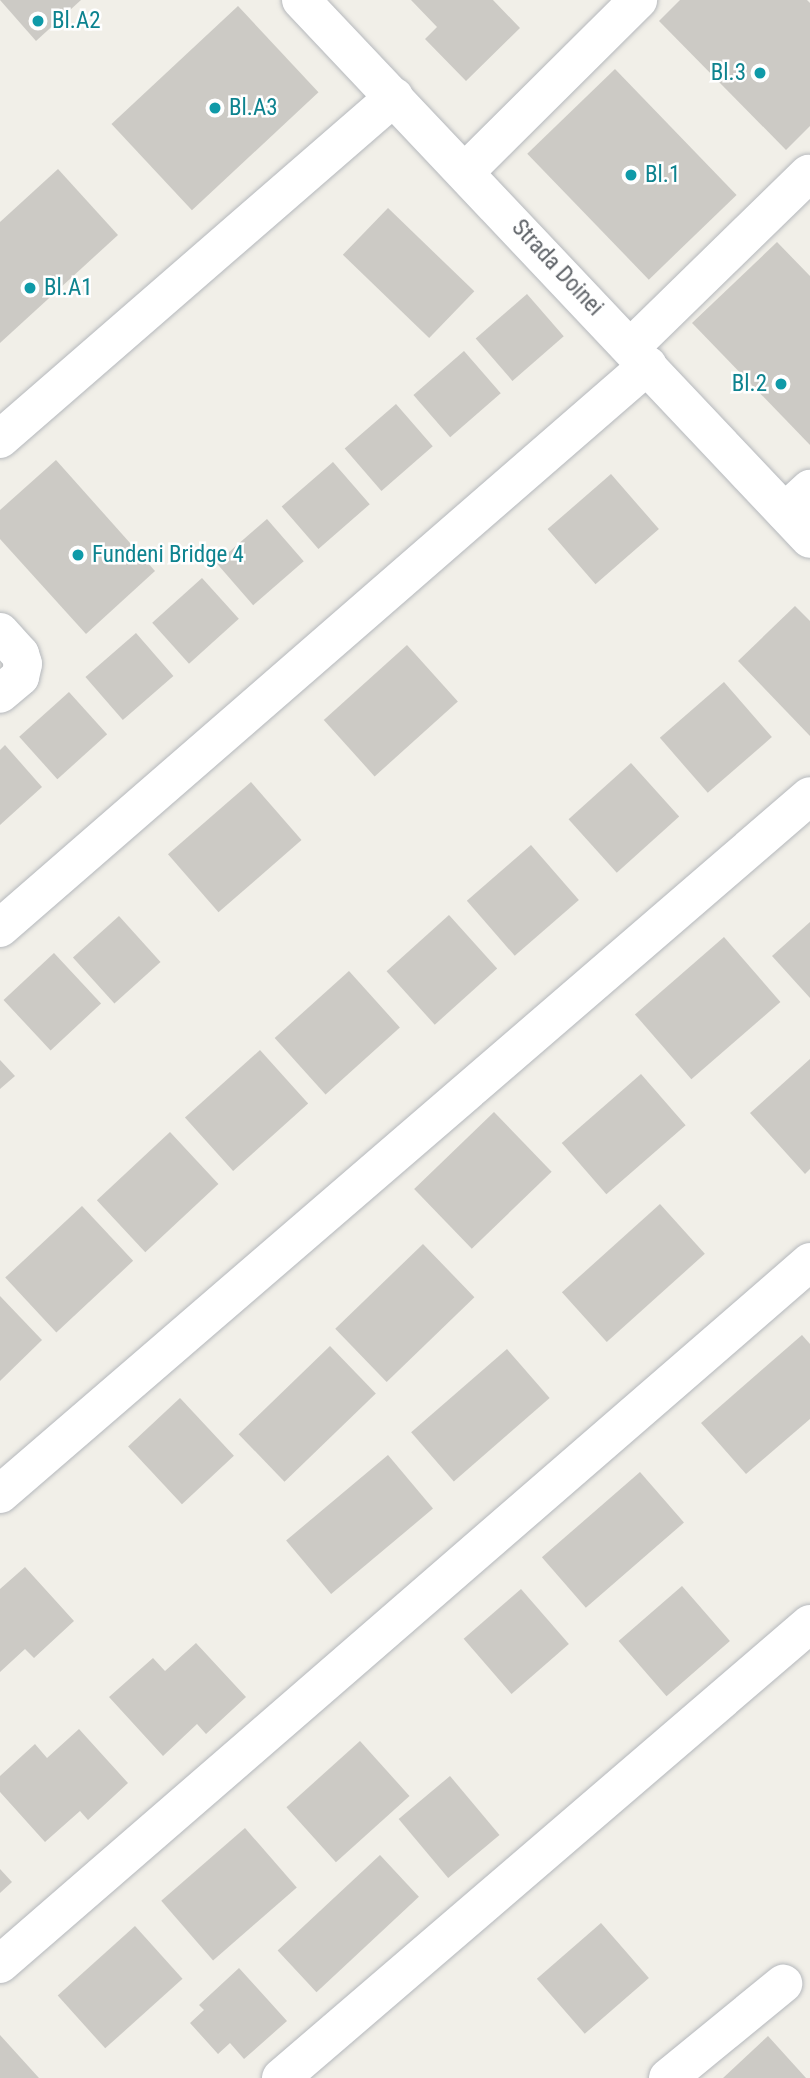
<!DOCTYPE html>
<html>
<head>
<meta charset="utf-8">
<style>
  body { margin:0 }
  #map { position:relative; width:810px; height:2078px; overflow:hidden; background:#f1efe8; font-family:"Roboto Condensed",sans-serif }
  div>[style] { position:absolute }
  .building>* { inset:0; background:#cccac5; transform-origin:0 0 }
  .roads { filter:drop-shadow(0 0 2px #b5b8bc) drop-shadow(0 0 2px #b5b8bc) }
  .minor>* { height:38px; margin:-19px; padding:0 19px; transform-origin:19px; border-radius:19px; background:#fff }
  .dots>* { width:19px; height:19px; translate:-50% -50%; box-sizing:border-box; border:4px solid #fff; border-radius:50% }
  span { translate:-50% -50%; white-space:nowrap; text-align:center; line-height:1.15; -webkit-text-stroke:5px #fff; paint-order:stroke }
  .culture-label { font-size:23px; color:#0d838f }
  .left { translate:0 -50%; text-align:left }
  .right { translate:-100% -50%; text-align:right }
  .street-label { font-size:23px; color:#5f6368 }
</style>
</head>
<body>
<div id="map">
  <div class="building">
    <div style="clip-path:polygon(0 0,81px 0,36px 41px)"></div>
    <div style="clip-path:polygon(411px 0,493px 0,520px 28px,466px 81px,425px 39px,437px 27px)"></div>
    <div style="clip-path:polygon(680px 0,807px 0,810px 3px,810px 126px,786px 150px,659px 21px)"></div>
    <div style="left:238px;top:6px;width:118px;height:173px;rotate:47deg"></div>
    <div style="left:615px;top:69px;width:175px;height:122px;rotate:46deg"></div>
    <div style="clip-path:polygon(58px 169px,118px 235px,0 343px,0 222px)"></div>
    <div style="left:388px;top:208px;width:120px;height:65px;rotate:44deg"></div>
    <div style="clip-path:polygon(777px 242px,810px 276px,810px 445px,692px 323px)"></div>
    <div style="left:527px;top:294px;width:56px;height:68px;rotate:49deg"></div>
    <div style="left:464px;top:351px;width:56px;height:67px;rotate:49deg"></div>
    <div style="left:396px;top:404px;width:56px;height:68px;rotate:49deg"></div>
    <div style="clip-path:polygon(56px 460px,155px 571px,86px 634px,0 539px,0 510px)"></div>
    <div style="left:333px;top:462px;width:56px;height:68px;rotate:49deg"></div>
    <div style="left:611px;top:474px;width:73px;height:84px;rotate:49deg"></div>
    <div style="left:267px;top:519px;width:56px;height:67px;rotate:49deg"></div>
    <div style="left:202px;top:578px;width:55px;height:67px;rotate:48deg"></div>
    <div style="clip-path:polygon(795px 606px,810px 621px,810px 736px,738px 661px)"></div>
    <div style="left:136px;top:633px;width:57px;height:67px;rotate:49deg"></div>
    <div style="left:407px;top:645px;width:76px;height:112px;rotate:48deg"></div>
    <div style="left:724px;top:682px;width:73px;height:85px;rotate:49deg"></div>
    <div style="left:69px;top:692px;width:57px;height:67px;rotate:48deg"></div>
    <div style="clip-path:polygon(5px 745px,42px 787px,0 825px,0 750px)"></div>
    <div style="left:631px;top:763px;width:72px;height:84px;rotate:48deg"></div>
    <div style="left:251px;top:782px;width:77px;height:110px;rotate:49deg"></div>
    <div style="left:531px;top:845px;width:73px;height:85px;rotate:49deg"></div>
    <div style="left:449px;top:915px;width:72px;height:84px;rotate:48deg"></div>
    <div style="left:119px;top:916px;width:62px;height:62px;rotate:48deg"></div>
    <div style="clip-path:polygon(810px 922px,810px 998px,772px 956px)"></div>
    <div style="left:724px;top:937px;width:86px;height:118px;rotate:49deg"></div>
    <div style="left:54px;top:953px;width:69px;height:69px;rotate:47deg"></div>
    <div style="left:349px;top:971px;width:76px;height:100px;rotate:48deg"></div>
    <div style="left:260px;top:1050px;width:72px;height:101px;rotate:48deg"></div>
    <div style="clip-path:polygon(810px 1059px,810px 1169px,805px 1174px,750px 1113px)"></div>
    <div style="clip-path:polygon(0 1060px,15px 1076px,0 1089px)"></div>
    <div style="left:641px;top:1074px;width:68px;height:105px;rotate:49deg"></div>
    <div style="left:494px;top:1112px;width:83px;height:111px;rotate:46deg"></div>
    <div style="left:170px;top:1132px;width:71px;height:100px;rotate:47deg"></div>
    <div style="left:660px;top:1204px;width:67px;height:132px;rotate:48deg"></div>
    <div style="left:82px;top:1206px;width:75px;height:105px;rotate:47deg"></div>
    <div style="left:423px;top:1244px;width:74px;height:122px;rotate:46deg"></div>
    <div style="clip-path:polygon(0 1296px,42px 1340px,0 1381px)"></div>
    <div style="clip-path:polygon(802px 1335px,810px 1344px,810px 1419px,746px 1474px,701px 1423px)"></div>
    <div style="left:330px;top:1346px;width:66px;height:127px;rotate:46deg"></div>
    <div style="left:507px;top:1349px;width:65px;height:127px;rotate:49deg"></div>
    <div style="left:180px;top:1398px;width:79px;height:71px;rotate:47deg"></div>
    <div style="left:388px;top:1455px;width:70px;height:133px;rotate:50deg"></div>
    <div style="left:640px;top:1472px;width:67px;height:130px;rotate:49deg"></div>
    <div style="clip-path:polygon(25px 1567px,74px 1621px,34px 1658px,25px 1649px,0 1672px,0 1589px)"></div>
    <div style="left:682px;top:1586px;width:73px;height:84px;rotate:49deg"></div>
    <div style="left:521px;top:1589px;width:73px;height:76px;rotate:49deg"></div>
    <div style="clip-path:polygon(196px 1643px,246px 1697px,206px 1734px,197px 1724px,163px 1756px,109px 1697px,153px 1658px,165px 1671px)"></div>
    <div style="clip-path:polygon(79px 1729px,128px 1783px,88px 1820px,80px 1811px,45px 1842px,0 1792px,0 1776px,35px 1744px,47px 1758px)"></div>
    <div style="left:360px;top:1741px;width:74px;height:99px;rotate:48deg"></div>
    <div style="left:450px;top:1776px;width:77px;height:67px;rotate:50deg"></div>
    <div style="left:245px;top:1828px;width:79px;height:111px;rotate:49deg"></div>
    <div style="left:380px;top:1855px;width:57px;height:140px;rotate:47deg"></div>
    <div style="clip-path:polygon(0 1869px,12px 1882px,0 1893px)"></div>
    <div style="left:601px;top:1923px;width:73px;height:85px;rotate:49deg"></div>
    <div style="left:135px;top:1926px;width:71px;height:104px;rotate:48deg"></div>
    <div style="clip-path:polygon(239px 1968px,287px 2021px,244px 2059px,230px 2043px,218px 2054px,190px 2023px,204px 2010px,199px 2005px)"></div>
    <div style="clip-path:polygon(0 2035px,39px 2078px,0 2078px)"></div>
    <div style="clip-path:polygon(768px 2036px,806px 2078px,723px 2078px)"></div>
  </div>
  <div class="roads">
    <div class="minor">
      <div style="left:301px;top:0;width:741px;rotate:46.64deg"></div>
      <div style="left:465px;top:172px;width:244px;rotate:-44.8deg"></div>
      <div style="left:631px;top:347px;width:248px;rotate:-44.3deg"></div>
      <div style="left:0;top:439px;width:522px;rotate:-40.96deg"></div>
      <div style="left:785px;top:512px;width:34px;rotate:-43deg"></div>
      <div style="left:0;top:632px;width:30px;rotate:48deg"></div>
      <div style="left:20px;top:654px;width:10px;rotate:73deg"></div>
      <div style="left:23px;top:664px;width:13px;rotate:103deg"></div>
      <div style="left:20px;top:677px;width:26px;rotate:140deg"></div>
      <div style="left:0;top:928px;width:858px;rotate:-40.98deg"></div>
      <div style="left:0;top:1494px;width:1069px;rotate:-40.75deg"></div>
      <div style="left:0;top:1964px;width:1072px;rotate:-40.91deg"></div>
      <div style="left:281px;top:2078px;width:697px;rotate:-40.64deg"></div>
      <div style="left:668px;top:2078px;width:149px;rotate:-39.3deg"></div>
    </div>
  </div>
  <div class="dots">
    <div style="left:38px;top:21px;background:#0f9aa8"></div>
    <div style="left:760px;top:73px;background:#0f9aa8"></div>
    <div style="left:215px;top:108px;background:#0f9aa8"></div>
    <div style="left:631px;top:175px;background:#0f9aa8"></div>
    <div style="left:30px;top:288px;background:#0f9aa8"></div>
    <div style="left:781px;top:384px;background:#0f9aa8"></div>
    <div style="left:78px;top:555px;background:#0f9aa8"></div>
  </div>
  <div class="culture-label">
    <span class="left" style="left:52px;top:21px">Bl.A2</span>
    <span class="right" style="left:746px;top:73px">Bl.3</span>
    <span class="left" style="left:229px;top:108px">Bl.A3</span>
    <span class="left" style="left:645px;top:175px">Bl.1</span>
    <span class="left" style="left:44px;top:288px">Bl.A1</span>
    <span class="right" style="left:767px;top:384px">Bl.2</span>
    <span class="left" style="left:92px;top:555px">Fundeni Bridge 4</span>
  </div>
  <div class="street-label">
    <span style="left:557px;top:268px;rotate:47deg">Strada Doinei</span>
  </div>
</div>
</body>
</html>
